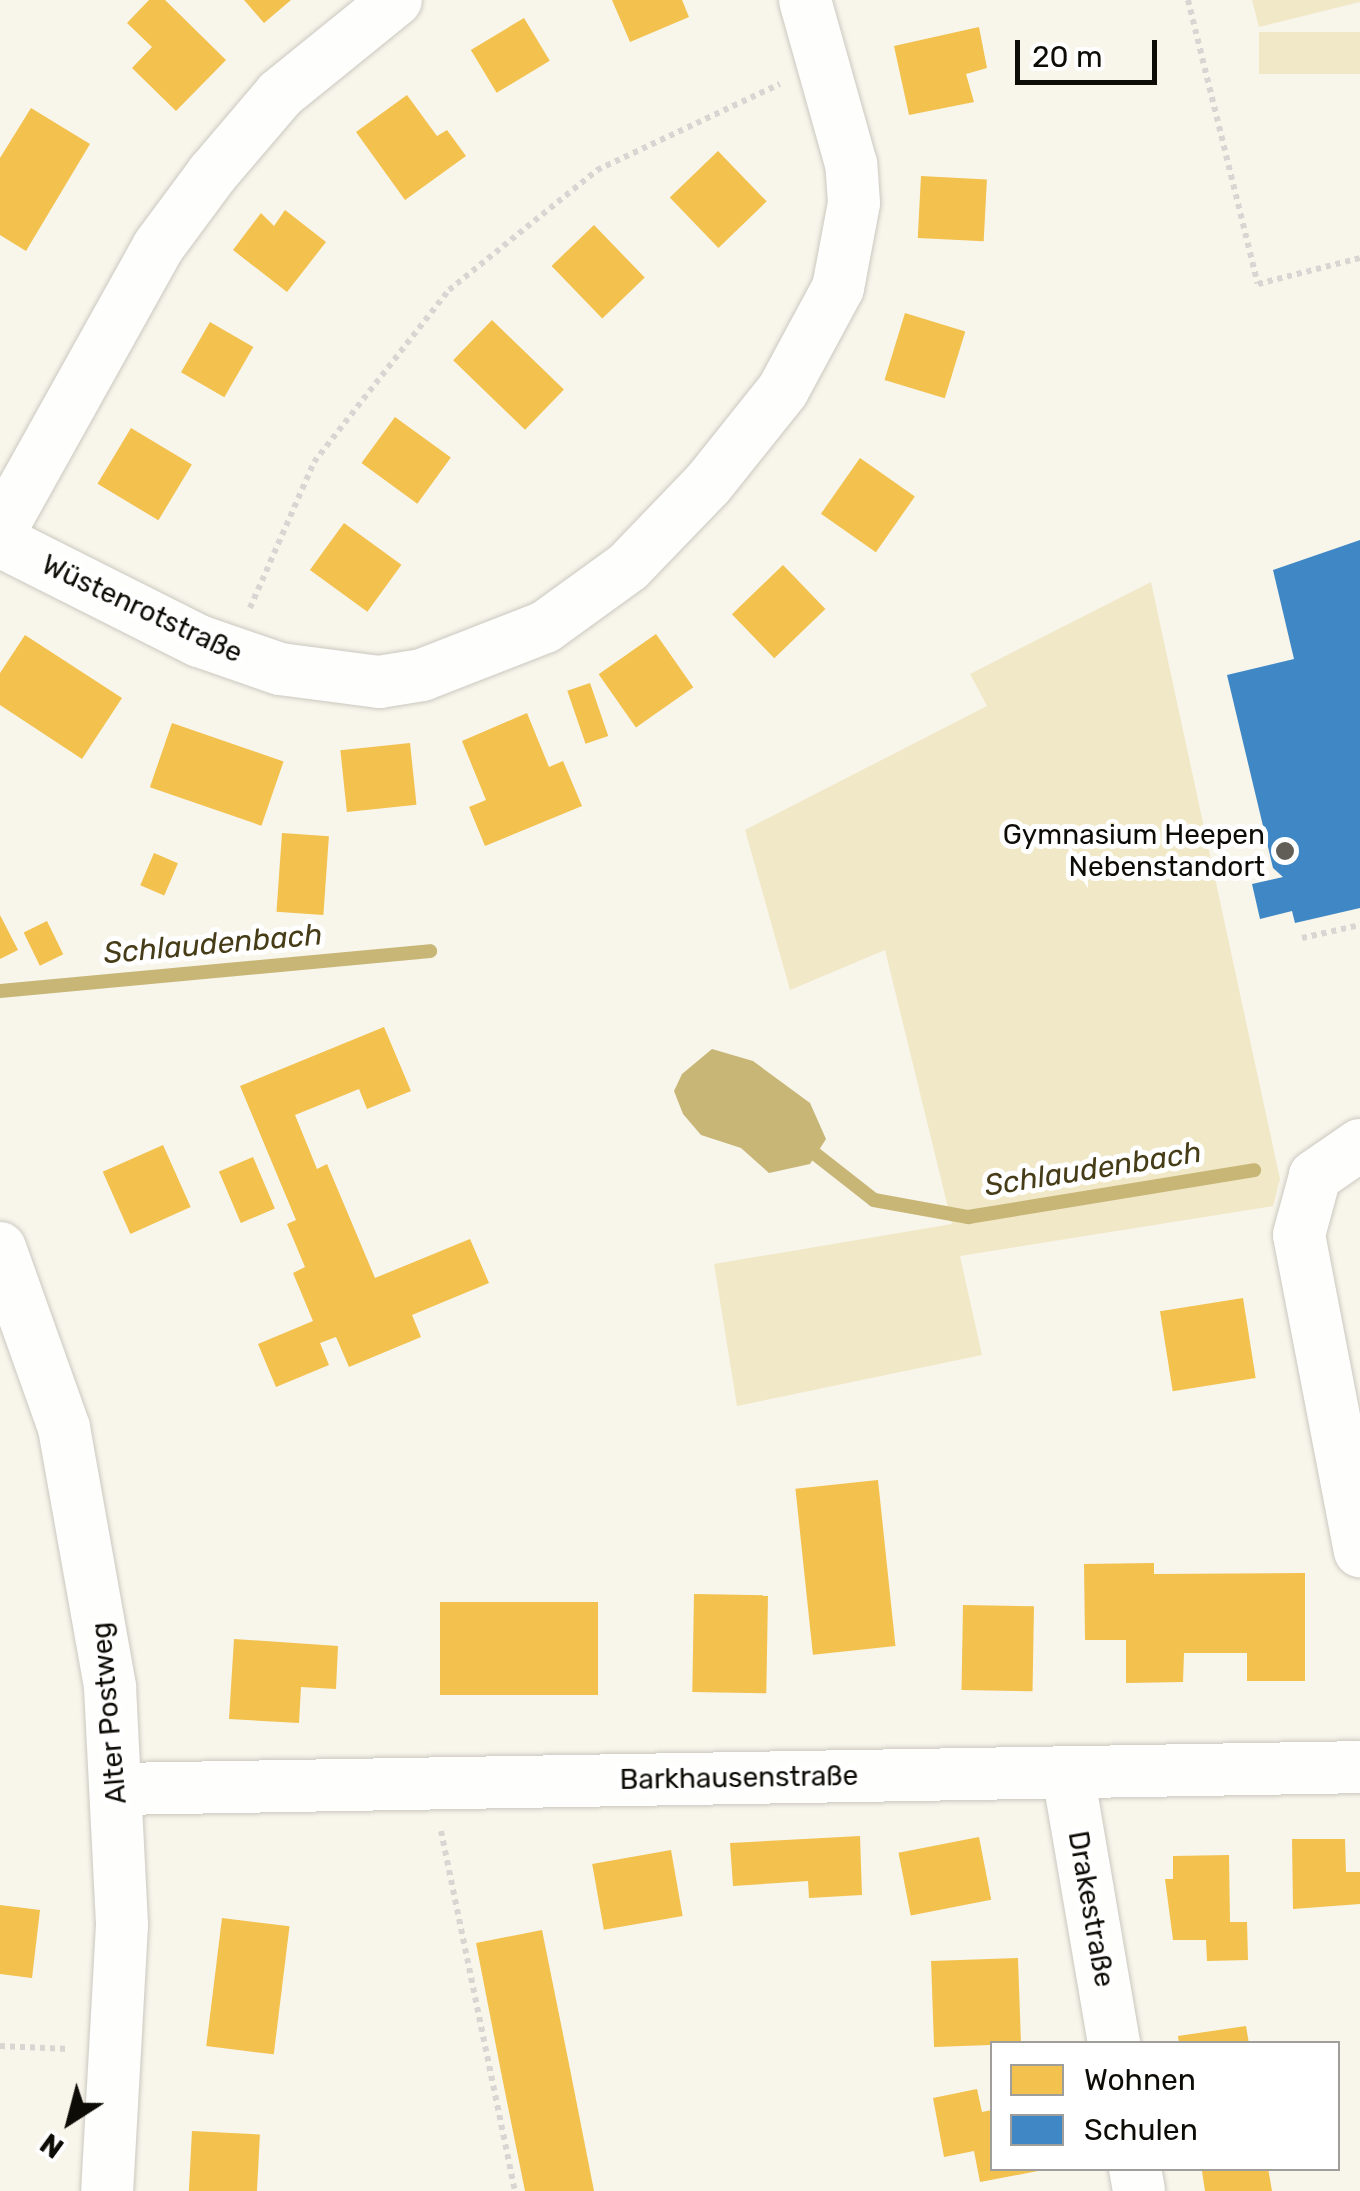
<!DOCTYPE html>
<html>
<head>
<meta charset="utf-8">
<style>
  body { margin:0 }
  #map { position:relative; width:1360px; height:2191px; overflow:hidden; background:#f8f5eb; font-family:Rubik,sans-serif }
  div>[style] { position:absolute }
  .green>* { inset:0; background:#f1e8c7; transform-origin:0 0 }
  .water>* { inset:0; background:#c8b677 }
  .homes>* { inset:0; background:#f2c14e; transform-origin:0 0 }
  .schools>* { inset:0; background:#3f88c5 }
  .stream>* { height:14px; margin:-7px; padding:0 7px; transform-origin:7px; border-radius:7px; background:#c8b677 }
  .path>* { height:6px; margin-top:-3px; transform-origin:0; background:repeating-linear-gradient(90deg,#d8d6d3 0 5px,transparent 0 10px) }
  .roads { filter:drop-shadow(0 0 2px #cbc8c0) drop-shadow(0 0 2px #cbc8c0) }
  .minor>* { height:52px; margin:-26px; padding:0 26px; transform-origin:26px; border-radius:26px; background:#fefefc }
  .dots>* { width:28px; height:28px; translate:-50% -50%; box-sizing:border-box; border:5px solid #fff; border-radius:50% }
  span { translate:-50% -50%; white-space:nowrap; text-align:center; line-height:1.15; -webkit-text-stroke:10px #fff; paint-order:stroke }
  .street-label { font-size:28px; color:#0e0c06 }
  .poi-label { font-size:28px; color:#0e0c06 }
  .right { translate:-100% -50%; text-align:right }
  .water-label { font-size:30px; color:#463c17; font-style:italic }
  .legend { position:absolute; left:990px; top:2041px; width:350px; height:130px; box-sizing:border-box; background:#fff; border:2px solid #9f9e9b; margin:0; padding:12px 18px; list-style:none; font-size:30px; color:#0e0c06 }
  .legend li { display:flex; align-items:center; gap:20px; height:50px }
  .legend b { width:50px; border:2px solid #9f9e9b }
  .north { position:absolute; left:20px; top:2071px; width:100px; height:100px; -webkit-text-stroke:8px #fff; paint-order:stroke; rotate:216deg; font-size:28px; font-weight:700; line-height:40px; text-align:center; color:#0e0c06 }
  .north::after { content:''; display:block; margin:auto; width:35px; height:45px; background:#0e0c06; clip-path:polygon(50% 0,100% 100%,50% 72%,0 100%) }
  .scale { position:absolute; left:1015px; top:40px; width:142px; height:45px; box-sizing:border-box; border:5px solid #0e0c06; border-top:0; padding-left:12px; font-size:30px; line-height:35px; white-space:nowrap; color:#0e0c06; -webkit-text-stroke:8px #fff; paint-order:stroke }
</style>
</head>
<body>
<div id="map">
  <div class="green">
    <div style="clip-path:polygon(1252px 0,1360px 0,1360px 2px,1259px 27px)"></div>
    <div style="left:1360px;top:32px;width:42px;height:101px;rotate:90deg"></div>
    <div style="clip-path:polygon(1151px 582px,1280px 1179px,1273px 1206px,960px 1256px,982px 1355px,737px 1406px,714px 1264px,952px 1224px,885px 950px,790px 990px,745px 830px,987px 706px,970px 674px)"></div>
  </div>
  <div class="water">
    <div style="clip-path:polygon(712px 1049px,753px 1061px,810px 1103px,826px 1139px,810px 1164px,769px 1173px,741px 1148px,701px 1135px,683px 1114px,674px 1091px,682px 1074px)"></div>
  </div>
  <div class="homes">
    <div style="clip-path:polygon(149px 0,165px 0,226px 60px,176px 111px,132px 68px,152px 47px,127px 23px)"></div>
    <div style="clip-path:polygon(244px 0,291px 0,264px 23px)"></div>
    <div style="clip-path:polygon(612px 0,682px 0,689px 17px,630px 42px)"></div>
    <div style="left:524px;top:18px;width:50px;height:62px;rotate:59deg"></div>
    <div style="clip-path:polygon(979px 27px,987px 68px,966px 74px,974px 102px,909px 115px,894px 46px)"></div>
    <div style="clip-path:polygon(407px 95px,437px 136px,447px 130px,466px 156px,405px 200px,356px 132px)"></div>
    <div style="clip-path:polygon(31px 108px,90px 144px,26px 251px,0 235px,0 158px)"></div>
    <div style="left:718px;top:151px;width:70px;height:67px;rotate:46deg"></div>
    <div style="left:921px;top:176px;width:66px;height:62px;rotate:3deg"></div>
    <div style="clip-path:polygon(285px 210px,326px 242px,287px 292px,233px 250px,261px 213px,274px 226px)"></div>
    <div style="left:594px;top:225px;width:73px;height:59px;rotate:46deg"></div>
    <div style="left:905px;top:313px;width:63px;height:70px;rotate:17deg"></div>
    <div style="left:492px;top:320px;width:100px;height:56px;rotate:44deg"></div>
    <div style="left:210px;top:322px;width:50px;height:58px;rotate:30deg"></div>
    <div style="left:395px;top:417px;width:69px;height:57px;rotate:36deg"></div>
    <div style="left:131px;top:428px;width:71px;height:65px;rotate:31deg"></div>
    <div style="left:860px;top:458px;width:67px;height:68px;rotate:35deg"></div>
    <div style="left:344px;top:523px;width:71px;height:58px;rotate:36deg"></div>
    <div style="left:783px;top:565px;width:61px;height:71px;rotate:46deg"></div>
    <div style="left:656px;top:634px;width:65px;height:70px;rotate:55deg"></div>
    <div style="clip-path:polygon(25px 635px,122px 698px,82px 759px,0 705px,0 673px)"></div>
    <div style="left:590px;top:683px;width:56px;height:24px;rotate:71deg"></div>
    <div style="clip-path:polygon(527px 713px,549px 767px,563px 761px,582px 806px,485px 846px,469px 807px,486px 800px,462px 741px)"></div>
    <div style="left:172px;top:723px;width:118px;height:68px;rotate:19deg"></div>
    <div style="left:410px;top:743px;width:62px;height:70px;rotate:84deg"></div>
    <div style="left:282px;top:833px;width:47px;height:79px;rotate:4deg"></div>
    <div style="left:154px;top:853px;width:26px;height:35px;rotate:23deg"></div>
    <div style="clip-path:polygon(0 915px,18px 950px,0 959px)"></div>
    <div style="left:47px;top:921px;width:37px;height:26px;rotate:64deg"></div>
    <div style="clip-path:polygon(384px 1027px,411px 1091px,367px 1109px,359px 1089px,295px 1115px,317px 1169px,327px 1164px,375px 1278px,470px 1239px,489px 1283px,412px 1315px,421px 1337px,349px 1367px,336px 1337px,320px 1343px,329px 1365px,276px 1387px,258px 1344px,313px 1321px,293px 1273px,305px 1267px,287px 1224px,296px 1220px,240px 1086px)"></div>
    <div style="left:163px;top:1145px;width:68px;height:66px;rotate:66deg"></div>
    <div style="left:253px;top:1157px;width:56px;height:37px;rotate:67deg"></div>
    <div style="left:1243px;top:1298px;width:81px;height:84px;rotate:81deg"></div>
    <div style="left:878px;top:1480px;width:167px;height:83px;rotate:84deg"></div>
    <div style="clip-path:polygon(1154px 1563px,1154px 1574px,1305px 1573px,1305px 1681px,1247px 1681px,1247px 1653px,1184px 1653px,1183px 1682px,1126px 1683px,1126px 1640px,1085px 1640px,1084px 1564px)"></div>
    <div style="left:694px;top:1594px;width:74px;height:98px;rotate:1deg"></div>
    <div style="left:440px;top:1602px;width:158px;height:93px"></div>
    <div style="left:963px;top:1605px;width:71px;height:85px;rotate:1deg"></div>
    <div style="clip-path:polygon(234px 1639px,338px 1646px,336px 1689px,301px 1687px,299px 1723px,229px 1719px)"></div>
    <div style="clip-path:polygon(860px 1836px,862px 1895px,809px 1898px,808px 1881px,733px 1886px,730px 1843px)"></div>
    <div style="left:979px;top:1837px;width:64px;height:82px;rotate:79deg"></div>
    <div style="clip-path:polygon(1292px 1839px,1345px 1839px,1346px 1872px,1360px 1872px,1360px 1904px,1293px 1909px)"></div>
    <div style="left:671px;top:1850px;width:67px;height:80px;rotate:80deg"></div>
    <div style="clip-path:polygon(1229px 1855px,1230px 1922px,1247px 1922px,1248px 1960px,1207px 1961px,1206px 1940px,1173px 1940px,1165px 1879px,1173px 1879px,1173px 1856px)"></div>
    <div style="clip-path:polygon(0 1905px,40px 1910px,32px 1978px,0 1974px)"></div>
    <div style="left:222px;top:1918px;width:68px;height:129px;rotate:7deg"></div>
    <div style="clip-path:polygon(542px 1930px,569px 2064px,594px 2191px,525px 2191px,502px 2077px,476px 1943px)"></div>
    <div style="left:1018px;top:1958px;width:86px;height:87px;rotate:88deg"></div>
    <div style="clip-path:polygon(1246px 2026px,1249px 2044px,1179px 2044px,1178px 2036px)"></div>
    <div style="clip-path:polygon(977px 2089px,982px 2112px,992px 2110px,992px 2168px,1043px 2170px,980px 2182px,974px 2151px,944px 2157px,933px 2098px)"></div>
    <div style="left:192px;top:2131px;width:68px;height:60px;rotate:3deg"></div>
    <div style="clip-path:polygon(1268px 2168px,1272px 2191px,1205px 2191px,1202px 2171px)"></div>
  </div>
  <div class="schools">
    <div style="clip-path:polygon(1360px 540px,1360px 908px,1295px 923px,1292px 911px,1260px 919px,1252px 884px,1283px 877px,1273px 868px,1227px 675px,1294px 659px,1273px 570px)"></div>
  </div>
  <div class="stream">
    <div style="left:0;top:991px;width:432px;rotate:-5.3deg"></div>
    <div style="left:800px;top:1142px;width:94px;rotate:38.1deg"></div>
    <div style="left:874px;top:1200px;width:96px;rotate:10.3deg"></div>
    <div style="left:968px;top:1217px;width:290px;rotate:-9.3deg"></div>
  </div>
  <div class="path">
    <div style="left:1188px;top:0;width:292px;rotate:76.2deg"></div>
    <div style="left:1258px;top:284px;width:105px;rotate:-14.3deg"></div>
    <div style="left:250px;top:608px;width:159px;rotate:-66.3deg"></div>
    <div style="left:314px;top:462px;width:219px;rotate:-51.9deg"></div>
    <div style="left:449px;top:290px;width:191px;rotate:-39deg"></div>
    <div style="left:597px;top:170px;width:202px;rotate:-25.2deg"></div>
    <div style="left:1302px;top:938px;width:59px;rotate:-12.6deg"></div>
    <div style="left:441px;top:1831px;width:368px;rotate:78.4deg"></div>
    <div style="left:0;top:2046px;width:69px;rotate:2.5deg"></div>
  </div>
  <div class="roads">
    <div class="minor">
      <div style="left:0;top:531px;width:325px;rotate:-60.9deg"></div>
      <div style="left:158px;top:247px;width:91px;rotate:-53.5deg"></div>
      <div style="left:212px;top:174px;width:105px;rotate:-49.6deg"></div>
      <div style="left:280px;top:94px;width:149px;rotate:-39deg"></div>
      <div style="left:0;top:541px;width:223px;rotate:26.7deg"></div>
      <div style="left:199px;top:641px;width:86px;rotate:19.1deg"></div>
      <div style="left:280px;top:669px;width:100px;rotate:7.5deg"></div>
      <div style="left:379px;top:682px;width:44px;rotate:-9.2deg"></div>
      <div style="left:422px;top:675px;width:132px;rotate:-21.3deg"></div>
      <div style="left:545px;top:627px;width:102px;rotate:-35.9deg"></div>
      <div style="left:628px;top:567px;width:115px;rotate:-46.1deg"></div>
      <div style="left:708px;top:484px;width:120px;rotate:-51.4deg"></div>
      <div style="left:783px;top:390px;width:116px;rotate:-61.7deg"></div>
      <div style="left:838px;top:288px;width:86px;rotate:-79.3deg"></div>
      <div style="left:854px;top:203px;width:39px;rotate:-94deg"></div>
      <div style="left:851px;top:164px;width:170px;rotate:-105.7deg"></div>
      <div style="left:1360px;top:1145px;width:55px;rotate:145.4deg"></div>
      <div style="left:1315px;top:1176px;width:61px;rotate:105.2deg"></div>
      <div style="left:1299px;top:1235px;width:322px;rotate:79.1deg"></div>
      <div style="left:0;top:1248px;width:191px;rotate:70.4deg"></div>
      <div style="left:64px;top:1428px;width:263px;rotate:79.9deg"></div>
      <div style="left:110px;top:1687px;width:238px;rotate:87.1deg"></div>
      <div style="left:122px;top:1925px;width:266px;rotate:93.2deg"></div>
      <div style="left:1068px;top:1774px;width:274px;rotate:80.3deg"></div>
      <div style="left:118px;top:1789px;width:1242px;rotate:-1.01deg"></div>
      <div style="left:1135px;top:2168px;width:23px;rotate:80deg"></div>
    </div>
  </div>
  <div class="dots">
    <div style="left:1285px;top:851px;background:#605e56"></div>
  </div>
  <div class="street-label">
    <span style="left:142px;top:609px;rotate:25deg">Wüstenrotstraße</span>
    <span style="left:109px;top:1713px;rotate:-95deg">Alter Postweg</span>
    <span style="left:739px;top:1778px;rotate:-1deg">Barkhausenstraße</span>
    <span style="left:1091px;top:1909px;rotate:80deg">Drakestraße</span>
  </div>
  <div class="poi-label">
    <span class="right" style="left:1265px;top:851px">Gymnasium Heepen<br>Nebenstandort</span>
  </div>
  <div class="water-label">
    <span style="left:213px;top:944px;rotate:-5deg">Schlaudenbach</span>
    <span style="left:1093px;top:1169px;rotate:-9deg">Schlaudenbach</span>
  </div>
  <ul class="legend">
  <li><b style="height:28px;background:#f2c14e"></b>Wohnen</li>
  <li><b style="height:28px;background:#3f88c5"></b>Schulen</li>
  </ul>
  <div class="north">N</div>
  <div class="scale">20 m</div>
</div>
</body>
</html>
